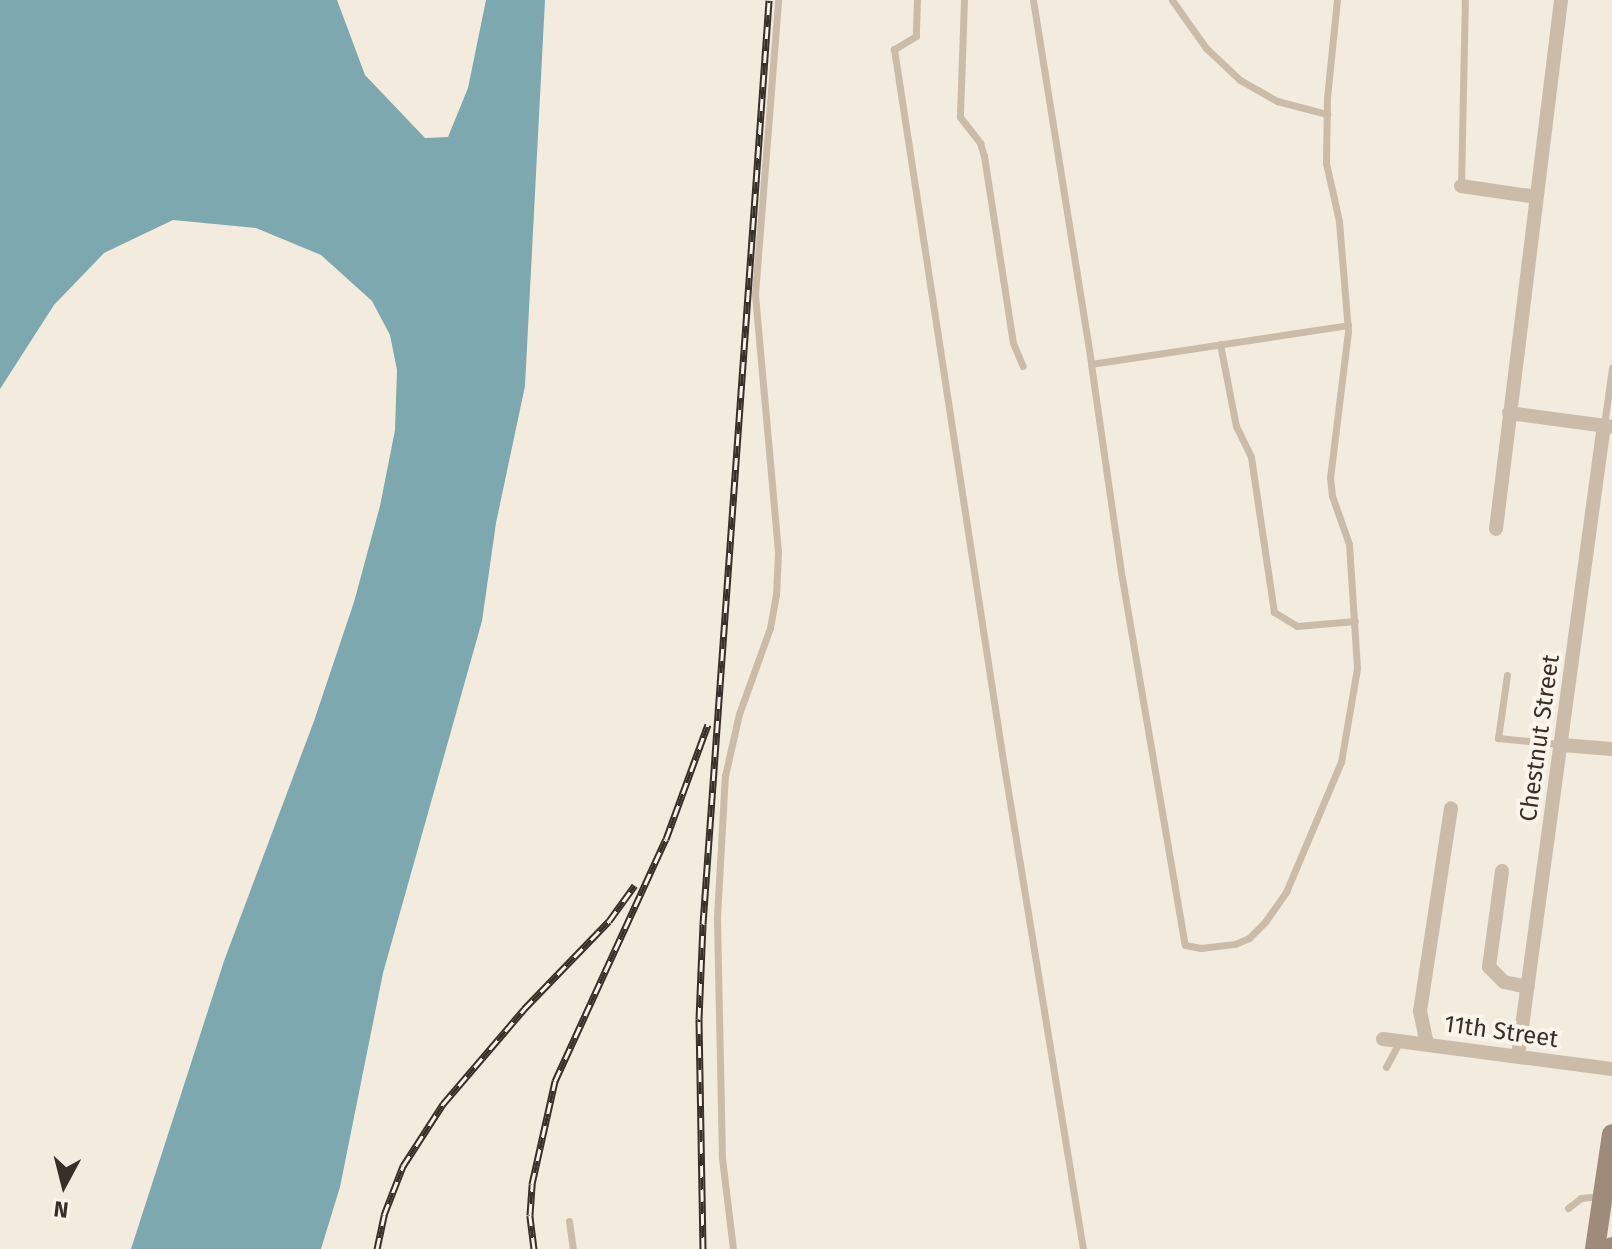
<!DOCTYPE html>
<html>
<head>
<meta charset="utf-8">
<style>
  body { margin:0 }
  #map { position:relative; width:1612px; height:1249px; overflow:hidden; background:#f2ebde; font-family:"Fira Sans",sans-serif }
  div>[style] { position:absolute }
  .water>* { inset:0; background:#7da8af }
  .lane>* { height:7px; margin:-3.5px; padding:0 3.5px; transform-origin:3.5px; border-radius:3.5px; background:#cbbcaa }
  .street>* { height:14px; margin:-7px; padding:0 7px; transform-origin:7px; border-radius:7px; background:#cbbcaa }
  .secondary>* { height:20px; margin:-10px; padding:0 10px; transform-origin:10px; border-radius:10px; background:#9e8b7b }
  .rail>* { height:7px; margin-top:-3.5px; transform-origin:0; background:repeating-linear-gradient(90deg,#faf4eb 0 12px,#382f29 0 24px); box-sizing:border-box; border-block:2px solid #382f29 }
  span { translate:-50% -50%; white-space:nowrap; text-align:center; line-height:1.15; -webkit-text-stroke:8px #faf4eb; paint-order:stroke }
  .street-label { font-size:24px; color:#382f29 }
  .north { position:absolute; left:24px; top:1145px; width:80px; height:80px; -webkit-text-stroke:6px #faf4eb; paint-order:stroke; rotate:187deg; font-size:22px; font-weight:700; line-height:32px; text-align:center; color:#382f29 }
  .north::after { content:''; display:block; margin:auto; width:28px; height:36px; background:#382f29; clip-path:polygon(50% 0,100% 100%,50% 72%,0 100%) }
</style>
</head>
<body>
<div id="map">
  <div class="water">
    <div style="clip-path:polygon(0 0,337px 0,365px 75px,425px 138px,448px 137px,468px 88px,486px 0,545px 0,525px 386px,496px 523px,482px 621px,383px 973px,340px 1187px,321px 1249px,131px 1249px,224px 961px,314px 721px,354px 602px,380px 506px,395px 430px,397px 370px,390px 335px,372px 301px,321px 255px,256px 228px,173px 220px,104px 253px,54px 305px,0 389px)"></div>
  </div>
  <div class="lane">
    <div style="left:917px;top:0;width:36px;rotate:92deg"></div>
    <div style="left:916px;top:36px;width:26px;rotate:149deg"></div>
    <div style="left:894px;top:49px;width:713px;rotate:81.29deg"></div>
    <div style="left:1002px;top:754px;width:502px;rotate:80.71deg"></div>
    <div style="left:964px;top:0;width:117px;rotate:92deg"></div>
    <div style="left:960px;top:117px;width:33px;rotate:52deg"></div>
    <div style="left:980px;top:143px;width:14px;rotate:73deg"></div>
    <div style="left:984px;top:156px;width:189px;rotate:81.2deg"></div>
    <div style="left:1013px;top:343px;width:25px;rotate:67deg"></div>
    <div style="left:1033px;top:0;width:369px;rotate:80.9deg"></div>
    <div style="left:1091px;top:364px;width:260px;rotate:-8.6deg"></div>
    <div style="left:1172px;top:0;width:59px;rotate:54.7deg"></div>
    <div style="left:1206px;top:48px;width:47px;rotate:43.3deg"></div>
    <div style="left:1240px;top:80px;width:43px;rotate:29.6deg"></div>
    <div style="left:1277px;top:101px;width:52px;rotate:14.6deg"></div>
    <div style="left:1461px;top:186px;width:186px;rotate:-88.8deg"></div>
    <div style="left:1220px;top:344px;width:84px;rotate:79deg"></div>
    <div style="left:1236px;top:426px;width:34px;rotate:64deg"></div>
    <div style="left:1251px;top:457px;width:157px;rotate:81.6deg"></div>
    <div style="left:1274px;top:612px;width:27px;rotate:31deg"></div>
    <div style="left:1297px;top:626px;width:58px;rotate:-4.9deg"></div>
    <div style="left:1091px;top:364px;width:216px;rotate:81.8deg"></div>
    <div style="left:1122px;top:578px;width:372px;rotate:80.3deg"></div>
    <div style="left:1185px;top:945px;width:16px;rotate:11deg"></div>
    <div style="left:1201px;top:948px;width:34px;rotate:-7deg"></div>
    <div style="left:1235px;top:944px;width:15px;rotate:-23deg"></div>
    <div style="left:1249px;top:938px;width:23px;rotate:-45deg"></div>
    <div style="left:1265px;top:922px;width:37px;rotate:-55deg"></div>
    <div style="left:1286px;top:892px;width:141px;rotate:-67.1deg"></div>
    <div style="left:1341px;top:762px;width:95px;rotate:-80.3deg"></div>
    <div style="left:1357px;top:668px;width:124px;rotate:-93.7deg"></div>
    <div style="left:1349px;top:544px;width:51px;rotate:-109.5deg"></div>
    <div style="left:1332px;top:496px;width:18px;rotate:-96deg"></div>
    <div style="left:1330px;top:478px;width:148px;rotate:-83deg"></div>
    <div style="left:1348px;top:331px;width:110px;rotate:-94.7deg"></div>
    <div style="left:1339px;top:221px;width:59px;rotate:-102.6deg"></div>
    <div style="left:1326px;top:163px;width:65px;rotate:-89.1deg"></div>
    <div style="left:1327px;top:98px;width:99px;rotate:-84.2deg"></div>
    <div style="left:1604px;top:425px;width:58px;rotate:-82deg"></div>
    <div style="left:1507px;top:675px;width:64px;rotate:98.1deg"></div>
    <div style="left:1498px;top:738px;width:62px;rotate:5.5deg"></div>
    <div style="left:1386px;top:1067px;width:30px;rotate:-62deg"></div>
    <div style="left:1568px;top:1208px;width:16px;rotate:-38deg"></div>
    <div style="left:1581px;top:1198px;width:20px;rotate:-6deg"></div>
    <div style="left:569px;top:1221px;width:28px;rotate:82deg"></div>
    <div style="left:733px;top:1249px;width:92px;rotate:-96.9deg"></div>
    <div style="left:722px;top:1158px;width:241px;rotate:-91.2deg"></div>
    <div style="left:717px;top:917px;width:141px;rotate:-86.8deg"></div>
    <div style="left:725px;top:776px;width:64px;rotate:-77.3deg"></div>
    <div style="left:739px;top:714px;width:91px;rotate:-70.2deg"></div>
    <div style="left:770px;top:628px;width:34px;rotate:-80deg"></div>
    <div style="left:776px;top:595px;width:43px;rotate:-87.3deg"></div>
    <div style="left:778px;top:552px;width:259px;rotate:-95.1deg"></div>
    <div style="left:755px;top:294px;width:295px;rotate:-85.5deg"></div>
  </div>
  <div class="street">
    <div style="left:1461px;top:186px;width:76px;rotate:8.3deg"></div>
    <div style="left:1509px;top:413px;width:104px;rotate:7.7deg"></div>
    <div style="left:1496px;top:529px;width:533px;rotate:-82.99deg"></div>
    <div style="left:1562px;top:745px;width:50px;rotate:4.6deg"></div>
    <div style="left:1502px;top:871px;width:97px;rotate:97.7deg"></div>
    <div style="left:1489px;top:967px;width:21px;rotate:45deg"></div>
    <div style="left:1504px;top:982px;width:24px;rotate:12deg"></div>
    <div style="left:1383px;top:1039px;width:231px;rotate:7.5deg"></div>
    <div style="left:1427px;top:1044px;width:34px;rotate:-102deg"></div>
    <div style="left:1420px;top:1011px;width:205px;rotate:-81.3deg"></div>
    <div style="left:1518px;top:1056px;width:637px;rotate:-82.24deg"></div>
  </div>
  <div class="secondary">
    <div style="left:1595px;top:1249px;width:116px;rotate:-81.6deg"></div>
    <div style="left:1612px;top:1249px;width:2px;rotate:-90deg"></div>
  </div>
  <div class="rail">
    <div style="left:377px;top:1249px;width:35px;rotate:-78deg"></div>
    <div style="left:384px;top:1215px;width:53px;rotate:-68.8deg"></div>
    <div style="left:403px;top:1166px;width:74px;rotate:-57.2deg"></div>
    <div style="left:443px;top:1104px;width:125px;rotate:-49.5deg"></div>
    <div style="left:524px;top:1009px;width:122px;rotate:-46deg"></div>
    <div style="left:609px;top:921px;width:44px;rotate:-54.2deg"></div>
    <div style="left:534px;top:1249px;width:34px;rotate:-97deg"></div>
    <div style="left:530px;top:1215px;width:31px;rotate:-86deg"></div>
    <div style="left:532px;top:1184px;width:106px;rotate:-77.4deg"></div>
    <div style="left:555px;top:1081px;width:266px;rotate:-65.4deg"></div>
    <div style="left:666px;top:839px;width:122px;rotate:-69.9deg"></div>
    <div style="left:703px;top:1249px;width:230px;rotate:-91deg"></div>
    <div style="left:699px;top:1019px;width:95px;rotate:-87.6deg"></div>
    <div style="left:703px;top:924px;width:926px;rotate:-85.91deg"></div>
  </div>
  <div class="street-label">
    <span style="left:1540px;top:738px;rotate:-82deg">Chestnut Street</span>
    <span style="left:1501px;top:1032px;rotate:8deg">11th Street</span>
  </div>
  <div class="north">N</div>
</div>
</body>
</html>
